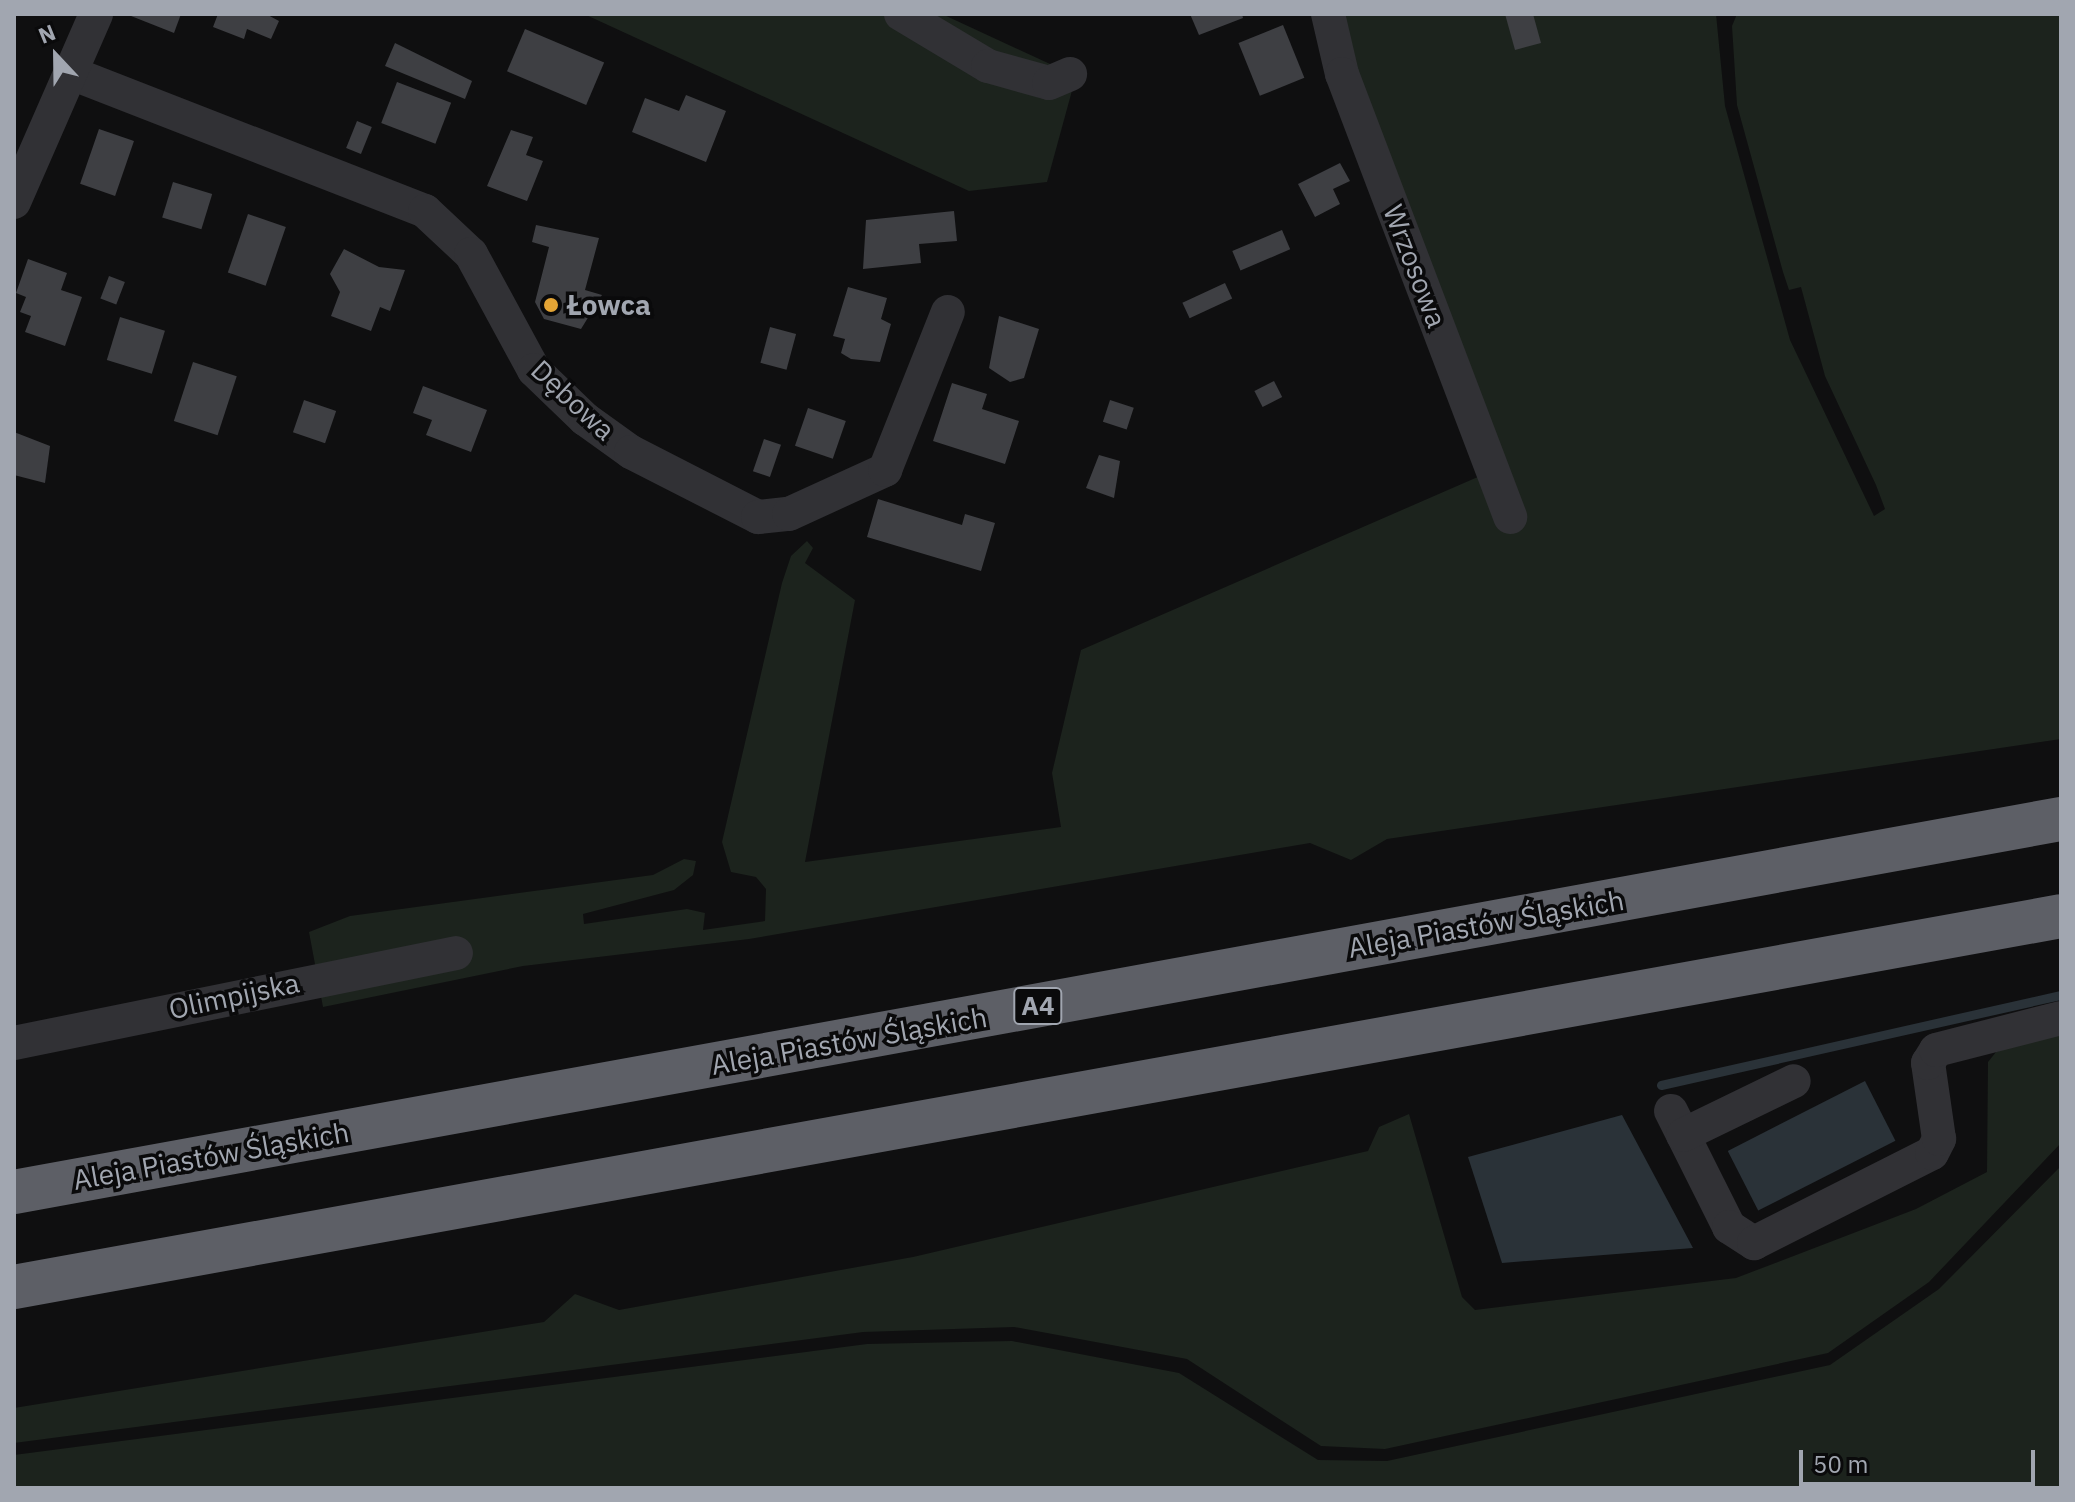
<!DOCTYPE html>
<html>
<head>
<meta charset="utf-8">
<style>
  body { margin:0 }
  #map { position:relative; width:2075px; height:1502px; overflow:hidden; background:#0f0f10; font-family:"IBM Plex Sans",sans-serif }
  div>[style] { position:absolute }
  .green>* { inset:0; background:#1c231d }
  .water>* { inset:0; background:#2a3238; transform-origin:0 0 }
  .stream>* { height:9px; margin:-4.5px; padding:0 4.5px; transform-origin:4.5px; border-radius:4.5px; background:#2a3238 }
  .building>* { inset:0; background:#3e3f43; transform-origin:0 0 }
  .minor>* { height:34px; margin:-17px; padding:0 17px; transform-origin:17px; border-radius:17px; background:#313135 }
  .highway>* { height:44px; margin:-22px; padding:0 22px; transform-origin:22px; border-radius:22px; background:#5d5f66 }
  .dots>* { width:22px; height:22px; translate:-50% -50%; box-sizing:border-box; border:4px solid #0a0a0b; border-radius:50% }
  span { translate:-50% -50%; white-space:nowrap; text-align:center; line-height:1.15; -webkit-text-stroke:7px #0a0a0b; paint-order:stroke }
  .shield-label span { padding:2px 6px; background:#0a0a0b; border:2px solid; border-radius:6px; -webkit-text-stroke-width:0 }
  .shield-label { font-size:26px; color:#a1a6b0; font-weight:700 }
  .street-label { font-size:28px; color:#a1a6b0 }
  .poi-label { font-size:28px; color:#a1a6b0; font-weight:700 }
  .left { translate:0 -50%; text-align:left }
  .frame { position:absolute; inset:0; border:16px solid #a1a6b0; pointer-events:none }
  .north { position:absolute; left:16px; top:16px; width:80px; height:80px; -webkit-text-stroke:6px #0a0a0b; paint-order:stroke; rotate:338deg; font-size:22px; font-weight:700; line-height:32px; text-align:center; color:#a1a6b0 }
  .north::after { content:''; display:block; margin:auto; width:28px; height:36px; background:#a1a6b0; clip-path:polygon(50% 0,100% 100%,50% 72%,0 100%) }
  .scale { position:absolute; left:1799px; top:1450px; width:236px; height:36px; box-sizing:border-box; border:4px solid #a1a6b0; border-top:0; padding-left:10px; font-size:24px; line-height:28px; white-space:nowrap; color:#a1a6b0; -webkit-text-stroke:6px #0a0a0b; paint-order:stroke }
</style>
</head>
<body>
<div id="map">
  <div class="green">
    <div style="clip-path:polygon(584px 14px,942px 14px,1076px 76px,1047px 182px,969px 191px)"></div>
    <div style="clip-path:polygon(1338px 14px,1716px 14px,1725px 106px,1790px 340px,1874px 516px,1885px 509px,1876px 485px,1825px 376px,1801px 287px,1789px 290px,1783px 272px,1737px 105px,1732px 26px,1737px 14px,2061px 14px,2061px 739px,1387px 839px,1351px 860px,1310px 843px,749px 939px,523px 966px,323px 1007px,309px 932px,350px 916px,653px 875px,684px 859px,696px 861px,693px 875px,674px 890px,583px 914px,584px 924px,687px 909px,705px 913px,703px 930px,765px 921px,766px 889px,756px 877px,731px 872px,722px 842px,782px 583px,791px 556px,807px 541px,813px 548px,805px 563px,855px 600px,805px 862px,1061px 827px,1052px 773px,1081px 650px,1480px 476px)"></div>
    <div style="clip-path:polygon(2061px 1031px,2061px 1143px,1929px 1282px,1828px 1353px,1385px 1449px,1321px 1446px,1187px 1359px,1014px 1327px,863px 1332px,14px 1443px,14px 1408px,544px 1322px,575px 1294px,619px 1310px,913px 1257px,1368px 1151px,1379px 1127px,1409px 1114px,1462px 1297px,1475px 1310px,1736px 1278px,1916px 1209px,1987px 1172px,1988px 1062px,1996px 1052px)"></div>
    <div style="clip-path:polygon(2061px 1166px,2061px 1488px,14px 1488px,14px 1455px,867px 1344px,1012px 1341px,1179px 1373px,1318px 1460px,1387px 1461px,1830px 1365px,1939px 1289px)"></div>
  </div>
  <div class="water">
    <div style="left:1865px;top:1081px;width:67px;height:154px;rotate:63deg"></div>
    <div style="clip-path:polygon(1622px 1115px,1693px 1248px,1502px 1263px,1468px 1157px)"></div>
  </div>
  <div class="stream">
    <div style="left:1661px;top:1085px;width:410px;rotate:-12.7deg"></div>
  </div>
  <div class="building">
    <div style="clip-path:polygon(126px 14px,181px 14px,174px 33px)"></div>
    <div style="clip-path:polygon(218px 14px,266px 14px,279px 21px,271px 39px,247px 29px,244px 39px,213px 27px)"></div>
    <div style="clip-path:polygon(1190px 14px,1242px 14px,1243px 18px,1199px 35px)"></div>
    <div style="clip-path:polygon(1505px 14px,1533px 14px,1541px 43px,1515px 50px)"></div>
    <div style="left:1283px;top:25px;width:57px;height:48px;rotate:68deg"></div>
    <div style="left:525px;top:29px;width:86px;height:46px;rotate:23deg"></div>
    <div style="clip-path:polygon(395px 43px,472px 81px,465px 99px,385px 66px)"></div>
    <div style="left:397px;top:82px;width:58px;height:44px;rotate:21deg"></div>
    <div style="clip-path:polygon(686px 95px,726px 111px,706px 162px,632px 132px,645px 98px,679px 111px)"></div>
    <div style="left:357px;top:121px;width:16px;height:29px;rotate:22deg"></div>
    <div style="left:99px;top:129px;width:37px;height:58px;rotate:19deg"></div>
    <div style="clip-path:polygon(511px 130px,533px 137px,526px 155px,543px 161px,527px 201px,487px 186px)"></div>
    <div style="clip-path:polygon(1340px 163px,1350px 181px,1333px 189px,1340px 204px,1315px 217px,1298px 184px)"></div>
    <div style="left:173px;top:182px;width:41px;height:37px;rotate:17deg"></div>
    <div style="clip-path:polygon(954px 211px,957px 241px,919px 244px,921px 263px,863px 269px,866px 220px)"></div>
    <div style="left:248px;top:214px;width:40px;height:62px;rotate:19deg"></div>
    <div style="clip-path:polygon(536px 225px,599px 238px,585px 290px,602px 295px,581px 329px,544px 319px,535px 302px,549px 247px,532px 242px)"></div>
    <div style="left:1282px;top:230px;width:21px;height:54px;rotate:67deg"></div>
    <div style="clip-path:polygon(344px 249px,379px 267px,405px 270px,390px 311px,380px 307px,371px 331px,331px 316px,340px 292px,330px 274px)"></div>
    <div style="clip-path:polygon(28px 259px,67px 273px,61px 290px,82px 297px,65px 346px,25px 332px,31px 316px,20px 312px,26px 297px,16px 293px)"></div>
    <div style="left:109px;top:276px;width:17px;height:24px;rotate:21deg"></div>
    <div style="left:1225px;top:283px;width:17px;height:47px;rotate:65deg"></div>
    <div style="clip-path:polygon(848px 287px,887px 298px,881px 319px,891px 324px,880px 362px,851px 359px,841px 353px,845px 339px,833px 336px)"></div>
    <div style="clip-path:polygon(999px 316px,1039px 329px,1024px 378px,1010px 382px,989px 368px)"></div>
    <div style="left:120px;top:317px;width:47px;height:45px;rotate:17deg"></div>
    <div style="left:770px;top:327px;width:27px;height:37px;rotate:15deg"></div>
    <div style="left:193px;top:362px;width:46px;height:62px;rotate:18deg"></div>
    <div style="left:1274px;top:381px;width:18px;height:22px;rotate:63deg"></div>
    <div style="clip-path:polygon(952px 383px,987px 394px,982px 409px,1019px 421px,1005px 464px,933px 441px)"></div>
    <div style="clip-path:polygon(423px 386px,487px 410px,471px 452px,426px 435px,432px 420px,413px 413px)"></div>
    <div style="left:304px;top:400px;width:34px;height:34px;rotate:19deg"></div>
    <div style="left:1110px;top:400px;width:25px;height:23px;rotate:18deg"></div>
    <div style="left:808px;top:408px;width:40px;height:40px;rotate:19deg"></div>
    <div style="clip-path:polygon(14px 432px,50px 446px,45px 483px,14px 475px)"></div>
    <div style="left:764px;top:439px;width:18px;height:34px;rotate:19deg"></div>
    <div style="clip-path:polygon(1099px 455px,1120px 461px,1114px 498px,1086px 488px)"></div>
    <div style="clip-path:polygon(878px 499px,962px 525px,965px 514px,995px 523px,981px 571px,867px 537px)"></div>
  </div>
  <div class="minor">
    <div style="left:901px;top:14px;width:101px;rotate:30.9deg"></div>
    <div style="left:988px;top:66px;width:63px;rotate:15.6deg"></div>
    <div style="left:1049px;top:83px;width:23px;rotate:-23deg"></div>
    <div style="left:1328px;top:14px;width:62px;rotate:76.9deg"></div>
    <div style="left:1342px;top:74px;width:474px;rotate:69.2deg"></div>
    <div style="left:71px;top:73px;width:380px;rotate:21.3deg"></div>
    <div style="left:425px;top:211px;width:63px;rotate:43.1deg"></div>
    <div style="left:471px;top:254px;width:132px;rotate:61.5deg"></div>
    <div style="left:534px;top:370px;width:71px;rotate:43.9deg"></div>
    <div style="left:585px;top:419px;width:57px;rotate:35.7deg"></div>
    <div style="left:631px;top:452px;width:143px;rotate:27.1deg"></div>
    <div style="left:758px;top:517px;width:31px;rotate:-6deg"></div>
    <div style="left:789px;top:514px;width:106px;rotate:-24.6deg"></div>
    <div style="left:885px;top:470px;width:170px;rotate:-68.3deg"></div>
    <div style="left:14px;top:202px;width:205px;rotate:-66.4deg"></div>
    <div style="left:14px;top:1043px;width:451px;rotate:-11.5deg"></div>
    <div style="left:1671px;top:1111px;width:130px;rotate:63.4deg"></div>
    <div style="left:1729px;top:1227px;width:30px;rotate:33deg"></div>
    <div style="left:1754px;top:1243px;width:199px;rotate:-26.8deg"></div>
    <div style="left:1932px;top:1153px;width:16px;rotate:-63deg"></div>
    <div style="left:1939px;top:1139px;width:77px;rotate:-98.2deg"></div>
    <div style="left:1928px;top:1063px;width:15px;rotate:-58deg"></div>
    <div style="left:1936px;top:1050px;width:129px;rotate:-14.4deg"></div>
    <div style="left:1683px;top:1135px;width:123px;rotate:-25.9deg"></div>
  </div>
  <div class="highway">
    <div style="left:14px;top:1192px;width:2081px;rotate:-10.33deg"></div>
    <div style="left:14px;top:1287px;width:2080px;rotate:-10.27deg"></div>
  </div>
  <div class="dots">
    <div style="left:551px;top:305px;background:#e3a435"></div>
  </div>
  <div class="shield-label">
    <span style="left:1038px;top:1006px">A4</span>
  </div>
  <div class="street-label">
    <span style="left:1415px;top:266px;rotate:69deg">Wrzosowa</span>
    <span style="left:573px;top:400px;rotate:43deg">Dębowa</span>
    <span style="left:1486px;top:924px;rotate:-10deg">Aleja Piastów Śląskich</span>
    <span style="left:234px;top:996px;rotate:-12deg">Olimpijska</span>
    <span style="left:849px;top:1041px;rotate:-10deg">Aleja Piastów Śląskich</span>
    <span style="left:211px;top:1156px;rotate:-10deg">Aleja Piastów Śląskich</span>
  </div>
  <div class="poi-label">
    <span class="left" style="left:567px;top:305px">Łowca</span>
  </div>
  <div class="frame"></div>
  <div class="north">N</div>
  <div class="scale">50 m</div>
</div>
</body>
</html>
